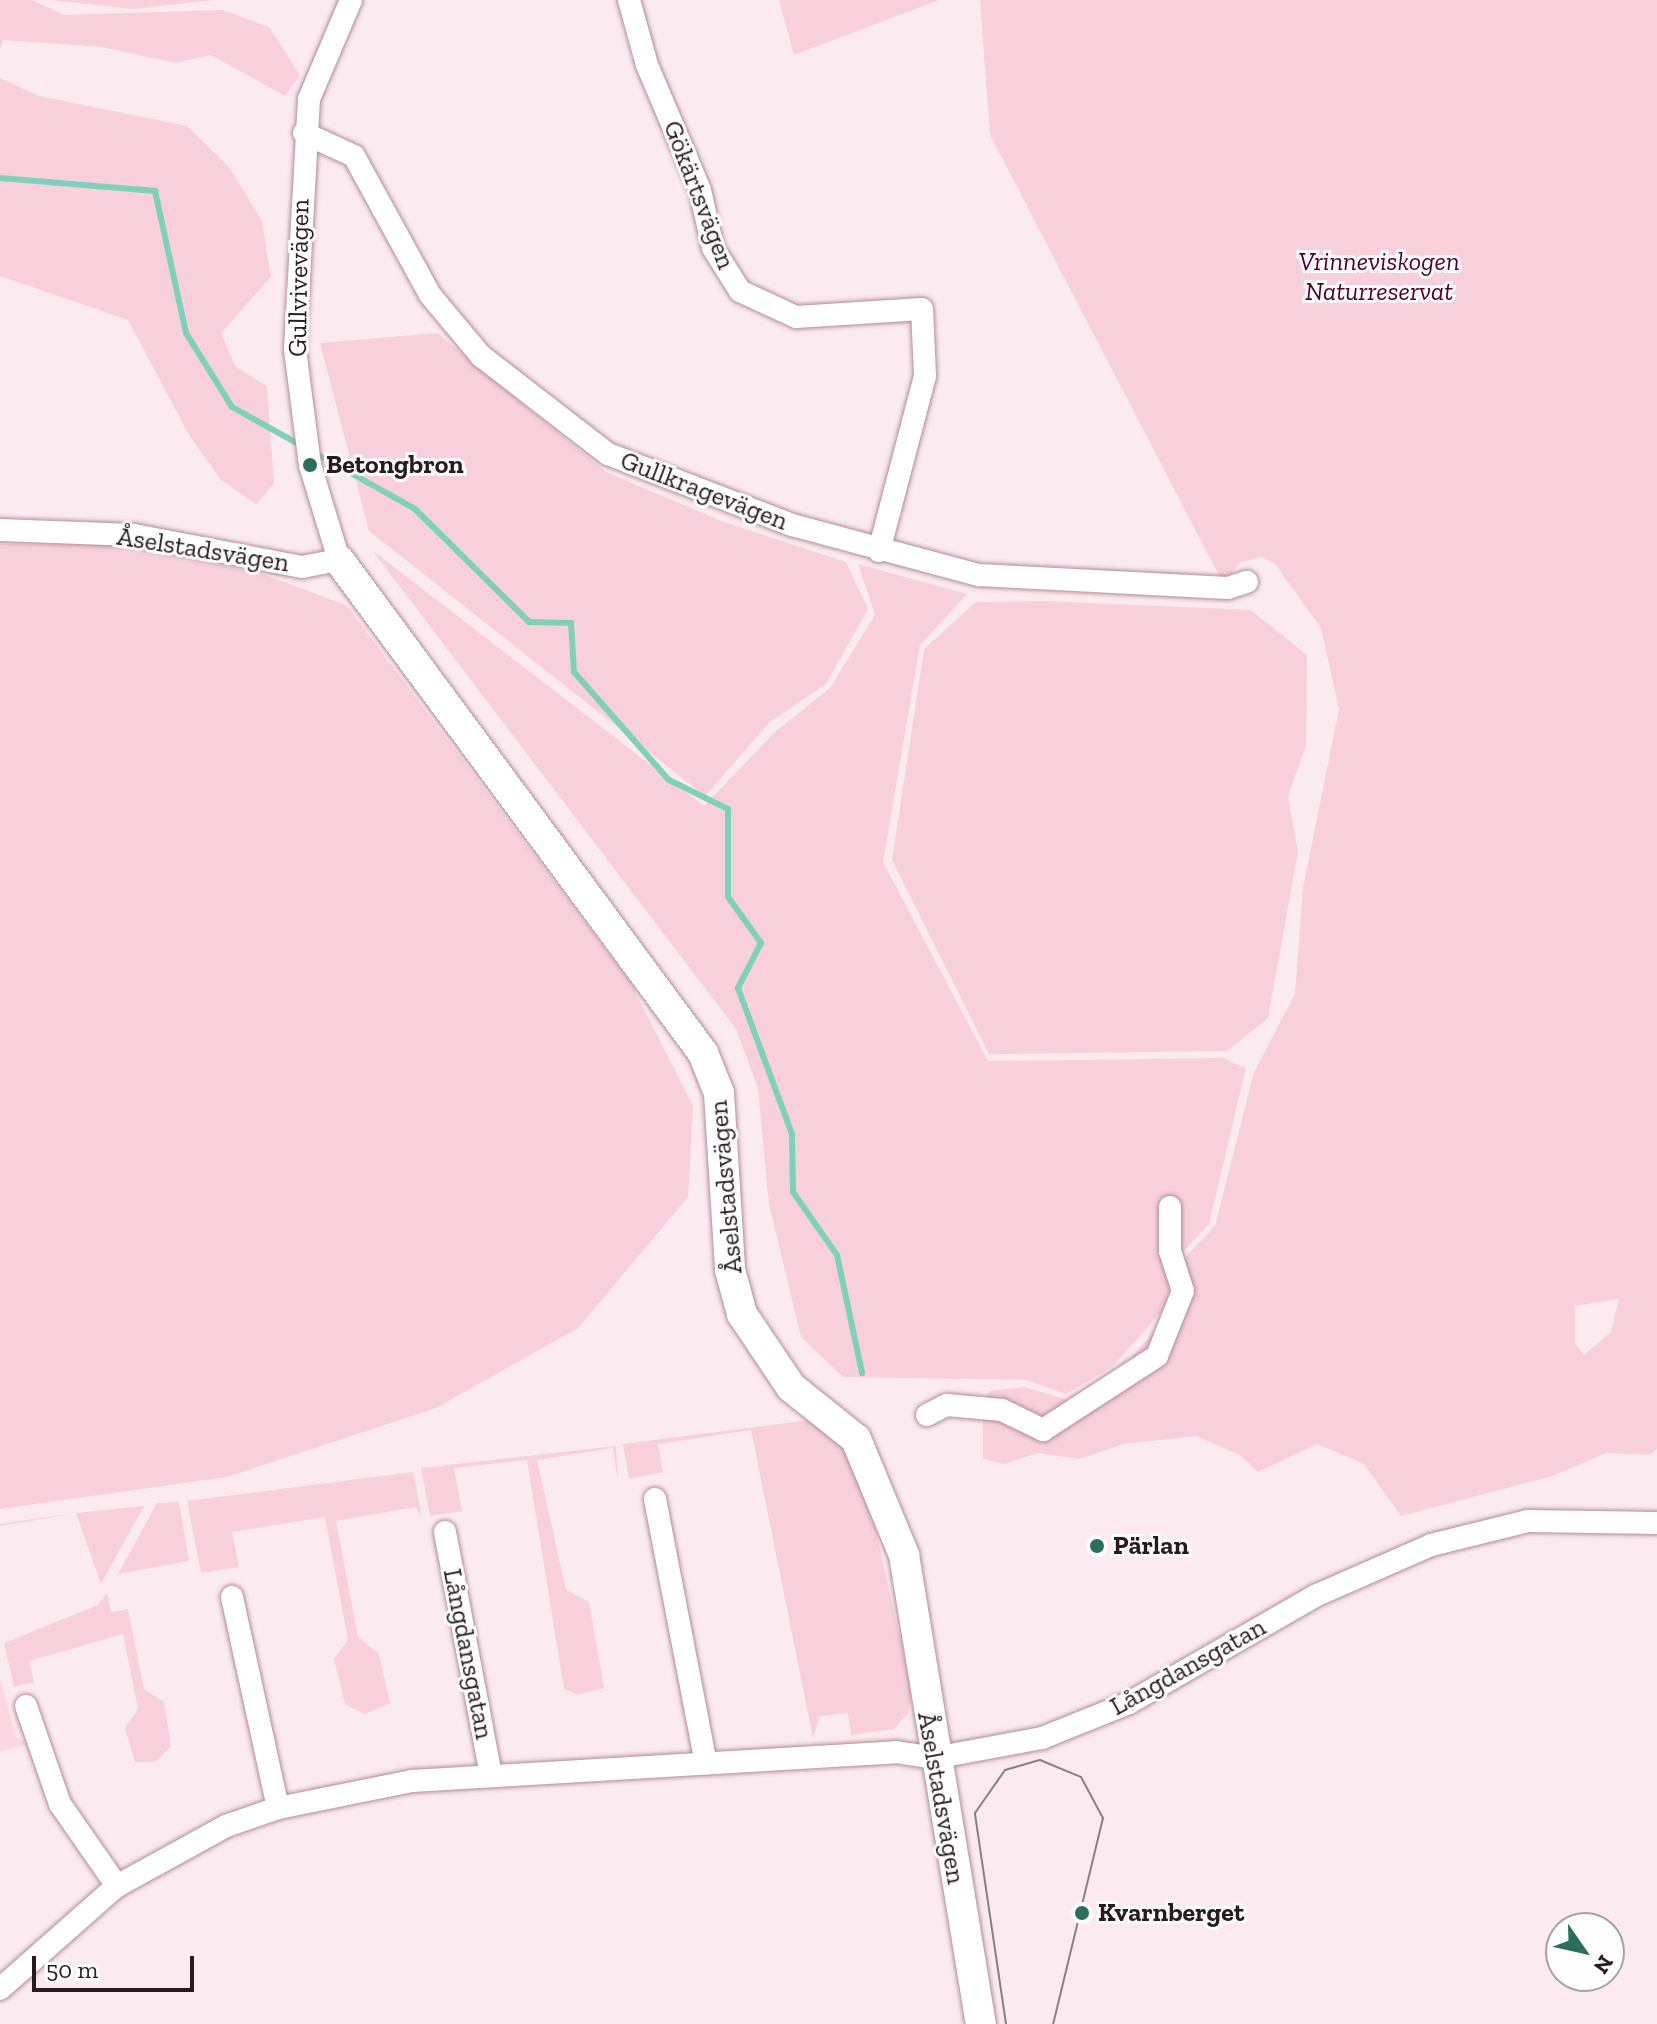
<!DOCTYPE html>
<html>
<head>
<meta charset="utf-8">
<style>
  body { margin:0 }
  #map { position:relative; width:1657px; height:2024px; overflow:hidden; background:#fbeaef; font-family:"Zilla Slab",serif }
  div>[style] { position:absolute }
  .built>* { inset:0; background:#fed7e2 }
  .green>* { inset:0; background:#f7d0db }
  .stream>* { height:6px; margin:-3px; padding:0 3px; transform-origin:3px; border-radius:3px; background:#7ed1b8 }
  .roads { filter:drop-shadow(0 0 2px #b28d97) drop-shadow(0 0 2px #b28d97) }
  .street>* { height:22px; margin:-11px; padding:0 11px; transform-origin:11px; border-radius:11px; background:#fff }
  .secondary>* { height:30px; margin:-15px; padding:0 15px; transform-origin:15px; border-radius:15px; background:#fff }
  .tram>* { height:2px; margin:-1px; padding:0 1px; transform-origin:1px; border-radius:1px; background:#8d7e83 }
  .dots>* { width:22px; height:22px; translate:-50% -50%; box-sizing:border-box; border:4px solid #fdfdfd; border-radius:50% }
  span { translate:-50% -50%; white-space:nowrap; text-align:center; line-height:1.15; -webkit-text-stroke:6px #fdfdfd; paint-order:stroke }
  .street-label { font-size:26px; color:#281a1f }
  .park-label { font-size:26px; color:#540029; font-style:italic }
  .poi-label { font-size:26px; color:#281a1f; font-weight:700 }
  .left { translate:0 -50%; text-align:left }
  .north { position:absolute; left:1545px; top:1912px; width:80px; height:80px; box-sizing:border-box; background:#fdfdfd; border:2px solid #a8a2a4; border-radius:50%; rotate:124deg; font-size:22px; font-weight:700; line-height:32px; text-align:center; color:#281a1f }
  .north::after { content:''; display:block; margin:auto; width:28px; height:36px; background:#2c6d5c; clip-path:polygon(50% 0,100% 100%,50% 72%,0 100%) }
  .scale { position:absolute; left:32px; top:1956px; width:162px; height:36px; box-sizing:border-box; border:4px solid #281a1f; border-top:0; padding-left:10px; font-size:24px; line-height:28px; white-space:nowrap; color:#281a1f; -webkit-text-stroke:6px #fdfdfd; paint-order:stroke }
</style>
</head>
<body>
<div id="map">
  <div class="built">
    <div style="clip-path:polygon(0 1678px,16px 1737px,28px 1744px,0 1752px)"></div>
  </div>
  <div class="green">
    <div style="clip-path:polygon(0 0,32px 0,64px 15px,223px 10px,269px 27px,300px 75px,285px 96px,211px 55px,175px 63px,102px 47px,3px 40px,0 50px)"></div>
    <div style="clip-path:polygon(50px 0,215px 0,133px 9px)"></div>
    <div style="clip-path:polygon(779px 0,939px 0,794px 55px)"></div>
    <div style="clip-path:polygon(evenodd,980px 0,1657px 0,1657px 1449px,1650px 1455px,1607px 1453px,1552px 1476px,1401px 1516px,1364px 1464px,1317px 1444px,1258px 1472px,1240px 1455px,1196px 1436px,1123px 1444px,1080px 1459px,1038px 1453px,1004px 1464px,983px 1459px,983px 1400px,990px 1391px,1024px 1387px,1069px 1400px,1119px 1372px,1169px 1314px,1187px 1255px,1215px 1226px,1254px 1072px,1295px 994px,1303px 888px,1339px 709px,1321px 628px,1275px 564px,1262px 557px,1241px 562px,1223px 583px,990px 135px,980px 0,1619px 1299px,1611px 1332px,1584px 1355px,1575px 1343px,1575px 1306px,1619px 1299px)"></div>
    <div style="clip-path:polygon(0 78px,39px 96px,187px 126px,229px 167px,262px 221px,271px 277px,221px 333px,235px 366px,267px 386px,274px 484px,256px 504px,221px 480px,189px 435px,128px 320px,0 276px)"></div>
    <div style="clip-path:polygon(437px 333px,606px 472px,724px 522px,846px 562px,868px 609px,826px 684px,770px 722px,705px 796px,369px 531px,320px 343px)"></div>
    <div style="clip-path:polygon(118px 543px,265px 575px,346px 605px,630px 982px,693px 1106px,688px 1197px,578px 1328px,436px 1408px,227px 1477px,0 1509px,0 544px)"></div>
    <div style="clip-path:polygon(372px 550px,704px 806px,775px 732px,830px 688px,875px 615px,858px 564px,967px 594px,920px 645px,883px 862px,988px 1061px,1222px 1058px,1246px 1068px,1209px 1224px,1182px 1253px,1163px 1310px,1113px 1366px,1066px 1394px,1026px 1380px,843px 1377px,801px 1337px,769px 1204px,758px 1088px,736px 1029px)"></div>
    <div style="clip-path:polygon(1044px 601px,1251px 610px,1307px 655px,1306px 746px,1288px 796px,1298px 852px,1268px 1018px,1227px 1051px,989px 1054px,892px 860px,924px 649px,976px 602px)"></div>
    <div style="clip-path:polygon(810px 1420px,841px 1444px,868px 1497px,911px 1686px,909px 1712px,894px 1729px,851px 1735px,848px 1713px,820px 1716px,813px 1738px,751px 1430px,658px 1444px,663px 1472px,629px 1479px,623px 1444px)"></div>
    <div style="clip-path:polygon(616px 1446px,618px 1482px,613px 1448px,537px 1460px,566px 1590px,589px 1602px,604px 1688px,578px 1695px,564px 1689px,527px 1460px,454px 1468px,462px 1511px,430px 1516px,421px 1468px)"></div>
    <div style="clip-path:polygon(413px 1472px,422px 1518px,416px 1507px,336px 1521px,358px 1637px,379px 1654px,390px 1703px,365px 1714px,345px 1704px,334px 1659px,348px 1640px,325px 1517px,232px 1532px,239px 1567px,201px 1573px,187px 1501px)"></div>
    <div style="clip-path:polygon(179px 1502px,189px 1561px,118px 1574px,157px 1503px)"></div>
    <div style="clip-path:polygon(144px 1506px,101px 1584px,76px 1513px,0 1526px,0 1524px,76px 1513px)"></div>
    <div style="clip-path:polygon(107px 1593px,111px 1612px,128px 1609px,144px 1689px,164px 1702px,171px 1747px,155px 1762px,135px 1762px,125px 1728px,138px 1709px,123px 1634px,29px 1661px,34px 1682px,14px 1687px,4px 1643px,98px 1605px)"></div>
  </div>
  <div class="stream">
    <div style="left:0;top:178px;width:156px;rotate:4.8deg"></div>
    <div style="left:155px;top:191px;width:145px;rotate:77.7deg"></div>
    <div style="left:186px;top:333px;width:87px;rotate:58.1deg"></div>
    <div style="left:232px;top:407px;width:80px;rotate:29.1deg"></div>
    <div style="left:315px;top:453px;width:115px;rotate:29.2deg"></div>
    <div style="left:415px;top:509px;width:161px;rotate:44.7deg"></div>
    <div style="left:529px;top:622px;width:42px;rotate:1.4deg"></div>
    <div style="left:571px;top:623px;width:49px;rotate:86.5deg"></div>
    <div style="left:574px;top:672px;width:144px;rotate:48.7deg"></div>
    <div style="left:669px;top:780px;width:66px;rotate:26.2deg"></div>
    <div style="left:728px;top:809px;width:88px;rotate:90deg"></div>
    <div style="left:728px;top:897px;width:57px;rotate:54.3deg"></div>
    <div style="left:761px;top:943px;width:51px;rotate:117.1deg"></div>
    <div style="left:738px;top:988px;width:156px;rotate:69.7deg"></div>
    <div style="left:792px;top:1134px;width:58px;rotate:89deg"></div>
    <div style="left:793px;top:1192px;width:77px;rotate:55.1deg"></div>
    <div style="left:837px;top:1255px;width:121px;rotate:78deg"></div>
  </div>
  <div class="roads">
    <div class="street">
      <div style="left:629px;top:0;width:67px;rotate:74.5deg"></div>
      <div style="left:647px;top:65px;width:136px;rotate:67deg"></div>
      <div style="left:700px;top:190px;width:59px;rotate:77.4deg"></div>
      <div style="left:713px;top:248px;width:51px;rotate:57.9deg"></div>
      <div style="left:740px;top:291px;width:62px;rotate:24.9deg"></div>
      <div style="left:796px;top:317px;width:126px;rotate:-3.6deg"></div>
      <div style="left:922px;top:309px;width:67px;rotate:87.4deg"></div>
      <div style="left:925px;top:376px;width:181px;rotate:104.7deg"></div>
      <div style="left:304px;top:133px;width:55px;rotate:24.7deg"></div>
      <div style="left:354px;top:156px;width:158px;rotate:61.3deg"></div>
      <div style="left:430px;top:295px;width:80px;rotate:50.1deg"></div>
      <div style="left:481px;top:356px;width:160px;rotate:37.7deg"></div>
      <div style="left:608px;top:454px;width:197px;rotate:21.1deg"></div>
      <div style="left:792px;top:525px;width:194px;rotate:15deg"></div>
      <div style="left:979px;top:575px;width:249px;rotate:3deg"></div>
      <div style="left:1228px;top:588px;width:20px;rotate:-18deg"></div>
      <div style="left:0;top:530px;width:134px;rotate:2.1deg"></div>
      <div style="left:134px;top:535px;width:171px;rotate:10.8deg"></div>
      <div style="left:302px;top:567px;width:38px;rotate:-11deg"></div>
      <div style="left:339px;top:560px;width:99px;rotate:-107deg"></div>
      <div style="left:310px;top:465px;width:117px;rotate:-97.4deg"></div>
      <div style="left:295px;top:349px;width:250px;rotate:-86.8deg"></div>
      <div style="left:309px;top:99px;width:108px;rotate:-67deg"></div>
      <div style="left:927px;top:1415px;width:22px;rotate:-27deg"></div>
      <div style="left:947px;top:1405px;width:55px;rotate:5.2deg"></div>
      <div style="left:1002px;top:1410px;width:46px;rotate:26deg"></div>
      <div style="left:1043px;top:1430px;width:136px;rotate:-33deg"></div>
      <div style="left:1157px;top:1356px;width:70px;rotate:-68.2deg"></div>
      <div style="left:1183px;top:1291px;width:42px;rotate:-108deg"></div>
      <div style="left:1170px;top:1251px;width:44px;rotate:-90deg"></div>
      <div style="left:655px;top:1499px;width:269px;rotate:79.1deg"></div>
      <div style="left:445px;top:1532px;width:248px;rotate:79.3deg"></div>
      <div style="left:232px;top:1597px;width:216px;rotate:77.7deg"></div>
      <div style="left:26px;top:1706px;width:104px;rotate:70.9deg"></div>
      <div style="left:60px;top:1804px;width:100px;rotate:55.2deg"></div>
      <div style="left:0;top:1989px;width:156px;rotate:-41.4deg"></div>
      <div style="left:117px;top:1886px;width:124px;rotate:-28.8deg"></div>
      <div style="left:226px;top:1826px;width:55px;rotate:-19.1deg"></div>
      <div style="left:278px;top:1808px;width:137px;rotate:-11.4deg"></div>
      <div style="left:412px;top:1781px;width:485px;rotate:-3.4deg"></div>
      <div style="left:896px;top:1752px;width:38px;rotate:9deg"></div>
      <div style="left:934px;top:1758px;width:110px;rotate:-10.5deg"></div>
      <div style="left:1042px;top:1738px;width:94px;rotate:-21.9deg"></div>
      <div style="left:1129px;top:1703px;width:215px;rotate:-29.9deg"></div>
      <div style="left:1315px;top:1596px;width:127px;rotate:-23.7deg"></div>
      <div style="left:1431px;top:1545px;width:100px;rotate:-13.9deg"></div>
      <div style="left:1528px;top:1521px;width:129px;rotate:0.9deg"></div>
    </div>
    <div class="secondary">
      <div style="left:339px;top:560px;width:613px;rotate:53.56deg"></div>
      <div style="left:703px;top:1053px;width:43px;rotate:68.2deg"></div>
      <div style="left:719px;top:1093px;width:177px;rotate:86.4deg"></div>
      <div style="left:730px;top:1270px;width:46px;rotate:74.7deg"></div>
      <div style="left:742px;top:1314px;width:88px;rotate:56.1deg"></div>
      <div style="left:791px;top:1387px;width:83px;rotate:38.7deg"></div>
      <div style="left:856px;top:1439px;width:126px;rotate:67.5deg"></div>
      <div style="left:904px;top:1555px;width:475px;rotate:80.7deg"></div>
    </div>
  </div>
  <div class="tram">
    <div style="left:1006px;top:2024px;width:213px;rotate:-98.4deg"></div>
    <div style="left:975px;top:1813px;width:52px;rotate:-55.1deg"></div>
    <div style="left:1005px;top:1770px;width:36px;rotate:-16deg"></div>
    <div style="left:1040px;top:1760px;width:44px;rotate:22.5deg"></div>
    <div style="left:1081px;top:1777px;width:47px;rotate:61.8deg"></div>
    <div style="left:1103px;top:1818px;width:212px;rotate:103.6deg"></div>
  </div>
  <div class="dots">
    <div style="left:310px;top:465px;background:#2c6d5c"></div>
    <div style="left:1097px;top:1546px;background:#2c6d5c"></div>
    <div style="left:1082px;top:1913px;background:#2c6d5c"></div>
  </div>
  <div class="street-label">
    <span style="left:699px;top:195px;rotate:69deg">Gökärtsvägen</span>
    <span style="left:299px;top:278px;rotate:-89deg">Gullvivevägen</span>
    <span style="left:704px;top:491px;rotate:21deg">Gullkragevägen</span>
    <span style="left:203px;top:550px;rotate:9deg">Åselstadsvägen</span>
    <span style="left:726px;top:1187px;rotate:-95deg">Åselstadsvägen</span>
    <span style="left:468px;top:1654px;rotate:79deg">Långdansgatan</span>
    <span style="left:1188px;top:1667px;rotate:-29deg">Långdansgatan</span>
    <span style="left:941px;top:1798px;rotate:80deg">Åselstadsvägen</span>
  </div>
  <div class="park-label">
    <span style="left:1379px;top:277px">Vrinneviskogen<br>Naturreservat</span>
  </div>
  <div class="poi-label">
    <span class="left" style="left:326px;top:465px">Betongbron</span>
    <span class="left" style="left:1113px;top:1546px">Pärlan</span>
    <span class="left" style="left:1098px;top:1913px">Kvarnberget</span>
  </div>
  <div class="north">N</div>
  <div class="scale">50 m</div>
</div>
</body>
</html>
